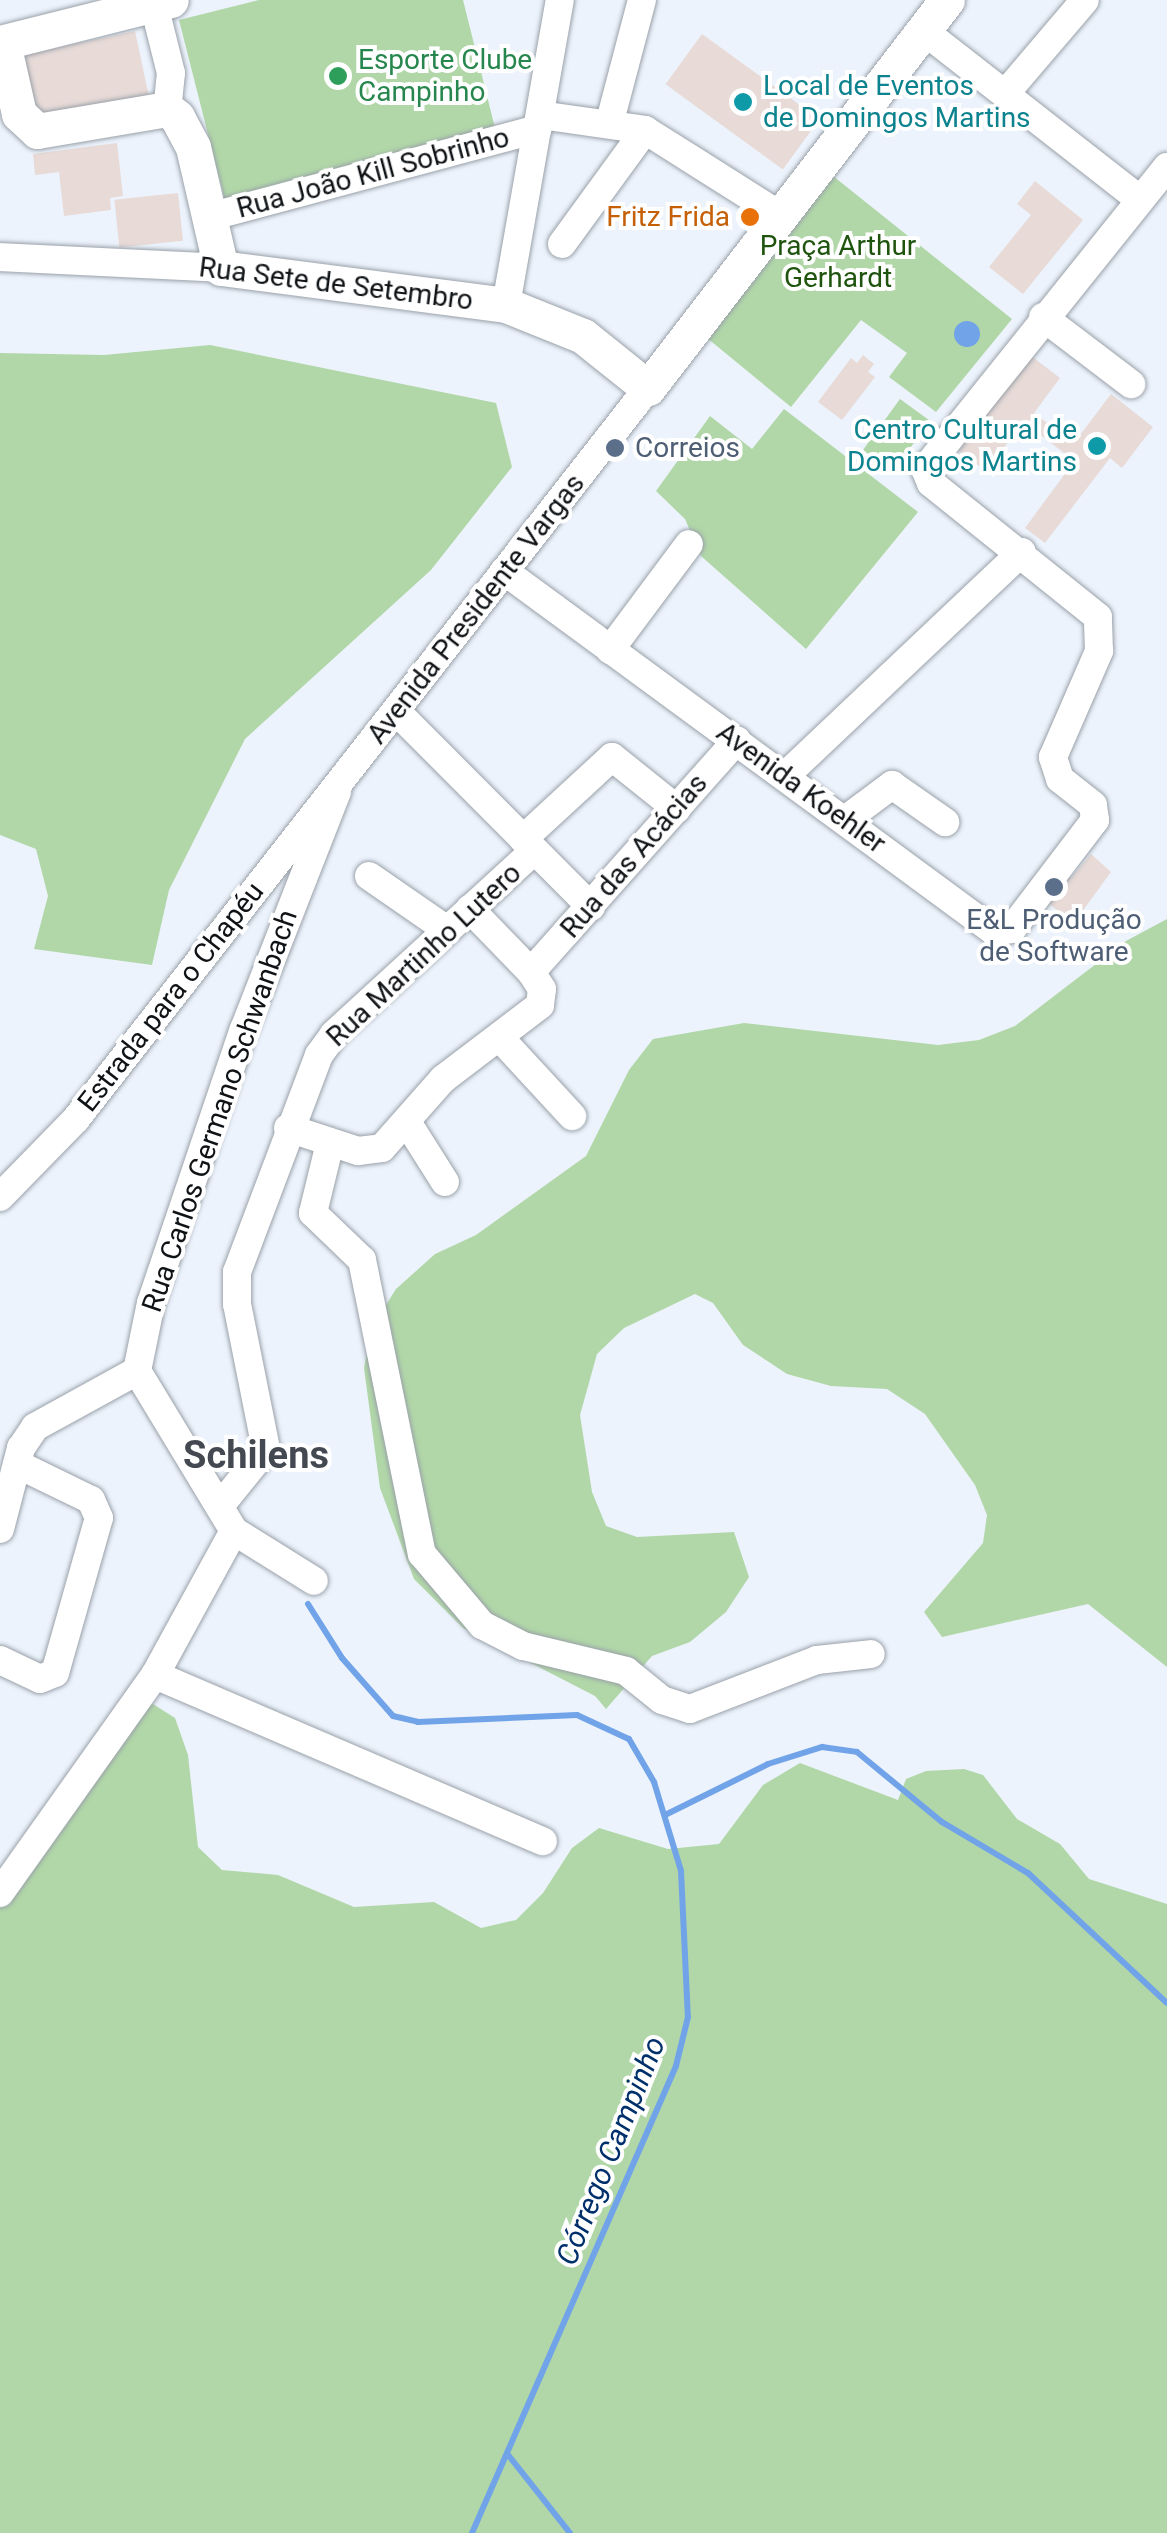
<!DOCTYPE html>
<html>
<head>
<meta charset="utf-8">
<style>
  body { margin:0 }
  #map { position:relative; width:1167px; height:2533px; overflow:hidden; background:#ecf3fc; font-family:Roboto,sans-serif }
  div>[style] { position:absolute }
  .green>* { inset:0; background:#b1d7a8; transform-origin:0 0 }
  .water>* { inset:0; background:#71a3e8 }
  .round { border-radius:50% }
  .stream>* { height:6px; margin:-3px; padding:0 3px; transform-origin:3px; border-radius:3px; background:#71a3e8 }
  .building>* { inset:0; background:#e7dad7; transform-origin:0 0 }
  .roads { filter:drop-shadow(0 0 2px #9aa1a9) drop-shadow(0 0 2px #9aa1a9) }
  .minor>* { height:28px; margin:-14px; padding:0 14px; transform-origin:14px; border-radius:14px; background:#fff }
  .major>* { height:35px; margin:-17.5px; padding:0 17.5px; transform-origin:17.5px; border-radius:17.5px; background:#fff }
  .dots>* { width:28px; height:28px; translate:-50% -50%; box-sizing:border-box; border:5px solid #fff; border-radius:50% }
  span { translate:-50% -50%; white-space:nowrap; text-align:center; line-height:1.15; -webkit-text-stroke:8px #fff; paint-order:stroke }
  .leisure-label { font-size:28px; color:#27864d }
  .left { translate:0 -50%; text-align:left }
  .culture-label { font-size:28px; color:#0d838f }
  .right { translate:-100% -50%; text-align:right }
  .street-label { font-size:28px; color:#101316 }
  .food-label { font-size:28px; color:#c56008 }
  .park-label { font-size:28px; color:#1e540e }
  .service-label { font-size:28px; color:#4e5e75 }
  .water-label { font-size:30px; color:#00306b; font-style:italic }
  .district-label { font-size:38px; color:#444951; font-weight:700 }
</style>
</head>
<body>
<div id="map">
  <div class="green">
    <div style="clip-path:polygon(259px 0,463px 0,496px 132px,225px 201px,179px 20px)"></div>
    <div style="clip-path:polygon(828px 172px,1012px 319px,936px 412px,889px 377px,907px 353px,861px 320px,791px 407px,701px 333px)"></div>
    <div style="clip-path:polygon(210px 345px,496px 403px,512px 467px,431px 570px,245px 739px,169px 890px,152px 965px,34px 949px,48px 896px,36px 849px,0 835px,0 353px,104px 355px)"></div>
    <div style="left:900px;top:399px;width:37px;height:63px;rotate:36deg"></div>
    <div style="clip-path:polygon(784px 409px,918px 512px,806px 649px,701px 556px,685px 519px,656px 491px,710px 416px,752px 449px)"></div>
    <div style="clip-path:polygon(1167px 919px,1167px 1667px,1088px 1604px,942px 1637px,924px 1612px,983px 1543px,987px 1515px,975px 1485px,925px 1414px,887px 1389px,831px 1386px,787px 1374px,743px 1345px,713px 1303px,695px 1294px,624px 1328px,597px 1354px,580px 1415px,592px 1492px,606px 1526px,637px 1537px,734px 1532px,749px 1577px,726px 1612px,690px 1642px,652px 1656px,606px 1709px,595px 1696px,463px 1628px,414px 1579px,380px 1488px,364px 1368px,372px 1327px,396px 1289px,435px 1254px,476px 1235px,586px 1156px,629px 1070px,653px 1039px,744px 1023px,938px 1045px,979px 1040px,1015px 1026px,1126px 941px)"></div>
    <div style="clip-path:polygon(153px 1704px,175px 1718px,188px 1755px,198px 1847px,222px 1870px,278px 1875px,354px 1907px,434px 1902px,481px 1928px,516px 1920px,543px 1893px,572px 1848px,599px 1828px,668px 1849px,719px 1844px,763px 1785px,800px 1763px,898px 1800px,906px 1779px,926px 1771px,964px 1769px,983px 1775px,1017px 1819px,1060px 1844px,1089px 1879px,1167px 1904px,1167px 2533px,0 2533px,0 1873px,114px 1717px)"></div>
  </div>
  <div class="water">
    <div class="round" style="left:954px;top:321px;width:26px;height:26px"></div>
  </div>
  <div class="stream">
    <div style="left:308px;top:1604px;width:64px;rotate:57.8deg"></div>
    <div style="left:342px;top:1658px;width:77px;rotate:48.7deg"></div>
    <div style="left:393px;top:1716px;width:26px;rotate:13deg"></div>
    <div style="left:418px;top:1722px;width:159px;rotate:-2.5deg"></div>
    <div style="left:577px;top:1715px;width:57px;rotate:24.8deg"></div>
    <div style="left:629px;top:1739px;width:50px;rotate:59.8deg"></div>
    <div style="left:654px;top:1782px;width:93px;rotate:73.1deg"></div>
    <div style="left:681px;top:1871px;width:146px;rotate:87.3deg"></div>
    <div style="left:688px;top:2017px;width:50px;rotate:103.8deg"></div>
    <div style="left:676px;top:2066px;width:510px;rotate:113.6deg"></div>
    <div style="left:665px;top:1815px;width:115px;rotate:-26.3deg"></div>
    <div style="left:768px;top:1764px;width:57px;rotate:-17.5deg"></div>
    <div style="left:822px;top:1747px;width:35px;rotate:8deg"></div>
    <div style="left:857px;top:1752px;width:110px;rotate:39.5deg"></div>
    <div style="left:942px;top:1822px;width:100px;rotate:30.7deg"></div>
    <div style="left:1028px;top:1873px;width:190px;rotate:43.1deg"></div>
    <div style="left:509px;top:2456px;width:98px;rotate:51.6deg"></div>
  </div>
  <div class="building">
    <div style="left:135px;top:31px;width:67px;height:115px;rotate:78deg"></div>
    <div style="left:702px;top:34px;width:145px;height:62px;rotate:36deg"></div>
    <div style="clip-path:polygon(117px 143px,123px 196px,110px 198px,111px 210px,64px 216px,59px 172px,35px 175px,33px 154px)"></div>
    <div style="clip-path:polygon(1035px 181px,1083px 220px,1023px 294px,989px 267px,1031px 215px,1017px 204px)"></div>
    <div style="left:178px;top:193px;width:48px;height:64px;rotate:84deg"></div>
    <div style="clip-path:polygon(863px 355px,874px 364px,868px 372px,875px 377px,842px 420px,818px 402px,851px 358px,857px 363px)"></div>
    <div style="clip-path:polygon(1030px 355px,1060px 378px,1034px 413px,1074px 443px,1111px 394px,1153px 427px,1122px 468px,1110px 458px,1045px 543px,1025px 528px,1064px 475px,1057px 470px,1068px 456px,1026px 424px,983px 469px,958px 450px)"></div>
    <div style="clip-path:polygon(1091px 854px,1111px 872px,1073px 924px,1041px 897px,1063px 871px,1071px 878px)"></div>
  </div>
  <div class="roads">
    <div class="minor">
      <div style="left:154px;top:5px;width:70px;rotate:76deg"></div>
      <div style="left:171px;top:73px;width:36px;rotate:96deg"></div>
      <div style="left:924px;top:31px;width:271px;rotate:38deg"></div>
      <div style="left:1005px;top:94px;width:123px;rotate:-49.6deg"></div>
      <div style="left:540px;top:115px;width:106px;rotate:8.1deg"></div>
      <div style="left:645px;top:130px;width:161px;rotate:32.3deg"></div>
      <div style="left:610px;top:121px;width:125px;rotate:-75.2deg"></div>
      <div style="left:209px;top:217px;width:340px;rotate:-15deg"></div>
      <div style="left:562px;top:244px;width:141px;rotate:-53.9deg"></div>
      <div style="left:0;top:257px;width:221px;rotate:2.8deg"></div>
      <div style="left:506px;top:305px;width:310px;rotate:-80deg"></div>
      <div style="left:1043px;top:317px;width:111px;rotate:37.3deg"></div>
      <div style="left:504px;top:571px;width:609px;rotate:36.32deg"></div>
      <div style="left:995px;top:932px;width:17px;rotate:-10deg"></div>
      <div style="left:1012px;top:929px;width:137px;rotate:-52.7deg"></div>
      <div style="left:1095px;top:820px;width:15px;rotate:-98deg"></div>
      <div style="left:1093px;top:805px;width:42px;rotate:-141.8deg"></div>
      <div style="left:1060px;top:779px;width:23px;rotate:-108deg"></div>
      <div style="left:1053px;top:757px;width:116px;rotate:-66.5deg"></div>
      <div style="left:1099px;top:651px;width:34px;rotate:-92deg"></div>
      <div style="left:1098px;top:617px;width:214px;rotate:-141.3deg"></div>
      <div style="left:931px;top:483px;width:15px;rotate:-113deg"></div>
      <div style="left:925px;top:469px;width:387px;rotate:-51.3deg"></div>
      <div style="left:610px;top:650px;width:132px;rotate:-53.3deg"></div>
      <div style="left:397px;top:712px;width:275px;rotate:45.1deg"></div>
      <div style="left:785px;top:776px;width:326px;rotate:-43.4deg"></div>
      <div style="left:845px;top:820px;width:59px;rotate:-36.7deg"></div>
      <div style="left:892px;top:785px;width:65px;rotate:34.9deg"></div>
      <div style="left:523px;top:839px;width:121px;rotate:-42.7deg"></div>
      <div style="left:612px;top:757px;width:83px;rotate:38.7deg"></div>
      <div style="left:369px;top:876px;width:95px;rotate:34.7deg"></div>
      <div style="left:531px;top:972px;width:310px;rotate:-48.4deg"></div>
      <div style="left:501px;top:1039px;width:105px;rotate:47.3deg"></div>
      <div style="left:407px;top:1122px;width:71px;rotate:57.7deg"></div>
      <div style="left:288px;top:1128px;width:74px;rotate:18.2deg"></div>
      <div style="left:358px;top:1151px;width:24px;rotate:-7deg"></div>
      <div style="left:382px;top:1148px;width:92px;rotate:-48.5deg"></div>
      <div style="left:443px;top:1079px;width:122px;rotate:-37.3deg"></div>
      <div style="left:540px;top:1005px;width:16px;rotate:-83deg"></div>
      <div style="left:542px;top:989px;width:20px;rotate:-123deg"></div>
      <div style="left:531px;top:972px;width:88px;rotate:-134.1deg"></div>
      <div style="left:330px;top:1143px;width:72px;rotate:103.7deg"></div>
      <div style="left:313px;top:1213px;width:68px;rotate:43.8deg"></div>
      <div style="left:362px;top:1260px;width:300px;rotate:78.5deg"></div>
      <div style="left:422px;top:1554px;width:93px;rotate:49.8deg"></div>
      <div style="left:482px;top:1625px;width:46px;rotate:27.1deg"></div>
      <div style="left:523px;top:1646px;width:106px;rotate:13.6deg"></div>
      <div style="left:626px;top:1671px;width:46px;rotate:38.9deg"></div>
      <div style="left:662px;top:1700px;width:29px;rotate:18deg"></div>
      <div style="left:690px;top:1709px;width:136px;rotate:-21.1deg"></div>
      <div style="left:817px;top:1660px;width:54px;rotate:-6.3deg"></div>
      <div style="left:0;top:1197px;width:109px;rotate:-45.7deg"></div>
      <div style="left:76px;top:1119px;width:928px;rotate:-51.96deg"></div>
      <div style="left:220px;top:1506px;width:73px;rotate:-51.1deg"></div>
      <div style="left:266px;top:1449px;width:148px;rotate:-101.3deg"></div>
      <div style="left:237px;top:1304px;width:32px;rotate:-90deg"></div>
      <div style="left:237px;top:1272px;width:232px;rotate:-69.3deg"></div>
      <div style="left:319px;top:1055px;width:26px;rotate:-54deg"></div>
      <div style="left:334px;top:1034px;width:271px;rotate:-42.5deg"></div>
      <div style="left:0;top:1529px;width:84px;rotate:-75.5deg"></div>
      <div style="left:21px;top:1448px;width:25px;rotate:-56deg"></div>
      <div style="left:35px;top:1427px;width:116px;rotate:-28.8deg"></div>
      <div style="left:234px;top:1531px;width:94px;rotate:32deg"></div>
      <div style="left:0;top:1660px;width:44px;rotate:25.4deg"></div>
      <div style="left:40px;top:1679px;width:16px;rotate:-22deg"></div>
      <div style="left:55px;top:1673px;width:161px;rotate:-74.2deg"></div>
      <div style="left:99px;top:1518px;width:20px;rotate:-114deg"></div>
      <div style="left:91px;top:1500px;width:82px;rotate:-154.1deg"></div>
      <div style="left:155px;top:1675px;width:422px;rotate:23.2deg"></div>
      <div style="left:0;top:1893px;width:267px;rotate:-54.6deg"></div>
      <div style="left:155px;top:1675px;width:164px;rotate:-61.3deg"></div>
      <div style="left:234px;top:1531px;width:187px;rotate:-121.2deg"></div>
      <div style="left:137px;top:1371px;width:69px;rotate:-78.4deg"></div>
      <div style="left:151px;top:1303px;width:289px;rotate:-71.3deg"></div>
      <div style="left:244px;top:1029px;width:255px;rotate:-68.6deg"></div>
    </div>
    <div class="major">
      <div style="left:0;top:43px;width:176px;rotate:-14.1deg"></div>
      <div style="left:3px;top:43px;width:73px;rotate:77.3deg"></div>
      <div style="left:19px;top:114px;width:25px;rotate:43deg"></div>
      <div style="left:37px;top:131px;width:132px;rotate:-9.6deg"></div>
      <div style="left:167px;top:109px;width:13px;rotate:39deg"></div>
      <div style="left:177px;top:117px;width:34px;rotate:62deg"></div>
      <div style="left:193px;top:147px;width:124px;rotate:77deg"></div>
      <div style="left:221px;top:268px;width:287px;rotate:7.4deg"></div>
      <div style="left:506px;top:305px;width:83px;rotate:21.9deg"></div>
      <div style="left:583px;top:336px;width:83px;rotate:38.7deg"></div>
      <div style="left:648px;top:388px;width:490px;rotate:-52.4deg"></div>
    </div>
  </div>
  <div class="dots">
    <div style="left:338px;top:76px;background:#2e9e5b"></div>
    <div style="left:743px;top:102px;background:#0f9aa8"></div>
    <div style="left:750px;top:217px;background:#e8710a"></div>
    <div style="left:1097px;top:446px;background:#0f9aa8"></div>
    <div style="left:615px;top:448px;background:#5c6f8a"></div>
    <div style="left:1054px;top:887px;background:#5c6f8a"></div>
  </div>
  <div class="leisure-label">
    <span class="left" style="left:358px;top:76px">Esporte Clube<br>Campinho</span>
  </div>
  <div class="culture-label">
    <span class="left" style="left:763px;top:102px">Local de Eventos<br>de Domingos Martins</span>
    <span class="right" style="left:1077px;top:446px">Centro Cultural de<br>Domingos Martins</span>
  </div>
  <div class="street-label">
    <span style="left:373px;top:173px;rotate:-15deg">Rua João Kill Sobrinho</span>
    <span style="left:336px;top:284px;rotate:7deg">Rua Sete de Setembro</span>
    <span style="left:476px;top:609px;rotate:-52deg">Avenida Presidente Vargas</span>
    <span style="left:801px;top:788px;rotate:36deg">Avenida Koehler</span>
    <span style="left:634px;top:856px;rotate:-49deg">Rua das Acácias</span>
    <span style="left:424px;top:955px;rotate:-43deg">Rua Martinho Lutero</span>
    <span style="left:171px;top:997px;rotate:-52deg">Estrada para o Chapéu</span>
    <span style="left:220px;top:1111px;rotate:-71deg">Rua Carlos Germano Schwanbach</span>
  </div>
  <div class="food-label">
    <span class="right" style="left:730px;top:217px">Fritz Frida</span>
  </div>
  <div class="park-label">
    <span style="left:838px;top:262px">Praça Arthur<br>Gerhardt</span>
  </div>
  <div class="service-label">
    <span class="left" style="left:635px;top:448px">Correios</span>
    <span style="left:1054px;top:936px">E&amp;L Produção<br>de Software</span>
  </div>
  <div class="water-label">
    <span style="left:611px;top:2151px;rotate:-68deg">Córrego Campinho</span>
  </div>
  <div class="district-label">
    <span style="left:256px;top:1456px">Schilens</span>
  </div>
</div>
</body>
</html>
